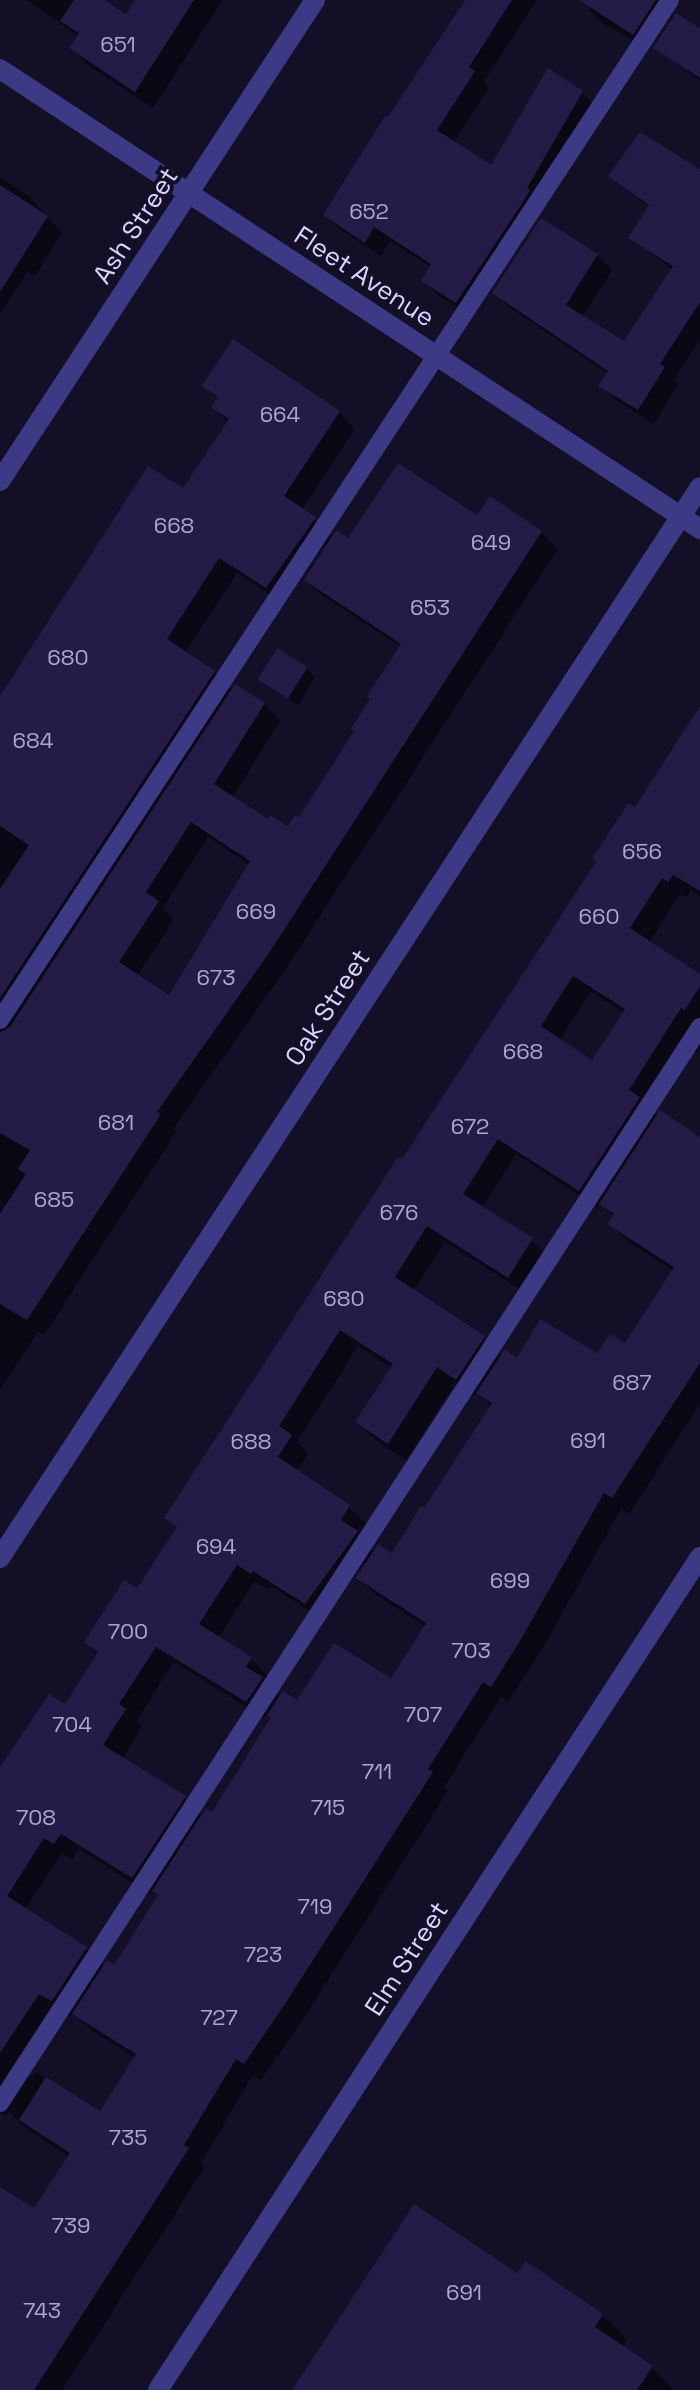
<!DOCTYPE html>
<html>
<head>
<meta charset="utf-8">
<style>
  body { margin:0 }
  #map { position:relative; width:700px; height:2390px; overflow:hidden; background:#130f26; font-family:"Space Grotesk",sans-serif }
  div>[style] { position:absolute }
  .shadow>* { inset:0; background:#0007 }
  .building>* { inset:0; background:#241b47; transform-origin:0 0 }
  .lane>* { height:18px; margin:-9px; padding:0 9px; transform-origin:9px; border-radius:9px; background:#3d3a85 }
  .street>* { height:20px; margin:-10px; padding:0 10px; transform-origin:10px; border-radius:10px; background:#3d3a85 }
  span { translate:-50% -50%; white-space:nowrap; text-align:center; line-height:1.15; -webkit-text-stroke:8px #130f26; paint-order:stroke }
  .number-label { font-size:22px; color:#aca6d1 }
  .number-label span { -webkit-text-stroke-width:0 }
  .street-label { font-size:26px; color:#d9d4ff }
</style>
</head>
<body>
<div id="map">
  <div class="shadow">
    <div style="clip-path:polygon(28px 0,101px 0,127px 17px,138px 0,223px 0,153px 108px,89px 66px,72px 48px,79px 37px)"></div>
    <div style="clip-path:polygon(466px 0,537px 0,484px 82px,489px 88px,453px 143px,492px 168px,582px 92px,597px 108px,536px 220px,472px 317px,439px 296px,423px 281px,432px 268px,390px 241px,381px 256px,341px 230px,325px 215px)"></div>
    <div style="clip-path:polygon(595px 0,667px 0,648px 48px,603px 24px,589px 10px)"></div>
    <div style="clip-path:polygon(700px 29px,700px 81px,656px 47px)"></div>
    <div style="clip-path:polygon(700px 171px,700px 340px,674px 379px,678px 384px,654px 424px,616px 400px,601px 386px,608px 374px,509px 307px,494px 293px,597px 255px,612px 270px,582px 317px,625px 344px,673px 270px,631px 237px,650px 208px,611px 176px)"></div>
    <div style="clip-path:polygon(0 178px,29px 196px,62px 233px,35px 276px,27px 272px,0 314px)"></div>
    <div style="clip-path:polygon(evenodd,205px 385px,339px 412px,355px 429px,302px 510px,334px 537px,349px 540px,478px 517px,541px 532px,558px 549px,285px 970px,173px 1129px,176px 1132px,44px 1335px,38px 1331px,0 1390px,0 699px,184px 491px,229px 423px,213px 407px,219px 399px,205px 385px,325px 544px,328px 546px,306px 580px,323px 596px,401px 647px,357px 731px,300px 820px,289px 829px,268px 822px,232px 798px,280px 721px,263px 704px,233px 691px,214px 672px,185px 653px,237px 573px,283px 603px,325px 544px,205px 385px,208px 837px,250px 865px,170px 998px,137px 976px,174px 919px,163px 908px,208px 837px)"></div>
    <div style="clip-path:polygon(306px 668px,315px 677px,298px 706px,260px 679px)"></div>
    <div style="clip-path:polygon(evenodd,700px 710px,700px 896px,691px 890px,686px 897px,680px 894px,649px 943px,700px 976px,700px 1048px,697px 1053px,685px 1045px,646px 1107px,658px 1118px,700px 1139px,700px 1404px,629px 1514px,621px 1509px,537px 1658px,508px 1702px,501px 1697px,444px 1787px,448px 1791px,302px 2021px,261px 2080px,253px 2075px,201px 2163px,205px 2167px,62px 2390px,0 2390px,0 2189px,35px 2211px,69px 2157px,27px 2129px,9px 2112px,6px 2116px,0 2112px,0 1772px,65px 1706px,98px 1654px,86px 1642px,138px 1591px,178px 1529px,166px 1518px,700px 710px,591px 992px,625px 1013px,593px 1063px,559px 1041px,591px 992px,700px 710px,516px 1154px,597px 1207px,600px 1202px,614px 1217px,610px 1224px,627px 1241px,674px 1271px,625px 1346px,598px 1356px,518px 1360px,502px 1357px,483px 1338px,413px 1292px,445px 1242px,526px 1293px,549px 1257px,531px 1240px,482px 1208px,516px 1154px,700px 710px,358px 1346px,392px 1368px,357px 1422px,374px 1439px,406px 1460px,455px 1383px,474px 1396px,477px 1391px,492px 1406px,392px 1556px,375px 1552px,359px 1535px,366px 1524px,349px 1507px,296px 1472px,308px 1454px,297px 1442px,358px 1346px,700px 710px,364px 1563px,367px 1565px,359px 1578px,376px 1595px,426px 1627px,391px 1680px,298px 1703px,280px 1698px,264px 1682px,268px 1676px,251px 1659px,218px 1638px,255px 1581px,269px 1590px,271px 1586px,323px 1620px,364px 1563px,700px 710px,174px 1662px,264px 1718px,268px 1713px,273px 1718px,212px 1815px,203px 1816px,184px 1797px,122px 1759px,142px 1727px,136px 1721px,174px 1662px,700px 710px,79px 1849px,150px 1894px,153px 1889px,160px 1896px,115px 1967px,105px 1968px,86px 1949px,25px 1910px,62px 1853px,72px 1860px,79px 1849px,700px 710px,57px 2009px,70px 2017px,73px 2012px,92px 2031px,136px 2058px,101px 2114px,36px 2072px,33px 2077px,21px 2064px,57px 2009px)"></div>
    <div style="clip-path:polygon(518px 2276px,602px 2315px,627px 2340px,622px 2348px,652px 2368px,674px 2390px,295px 2390px)"></div>
  </div>
  <div class="building">
    <div style="clip-path:polygon(74px 0,105px 0,126px 14px,135px 0,194px 0,135px 92px,69px 48px,79px 33px,60px 21px)"></div>
    <div style="clip-path:polygon(465px 0,512px 0,469px 67px,475px 71px,437px 130px,491px 165px,548px 68px,583px 91px,527px 188px,530px 190px,521px 205px,456px 303px,421px 281px,431px 264px,374px 227px,365px 243px,323px 215px,385px 116px,388px 117px)"></div>
    <div style="clip-path:polygon(579px 0,656px 0,633px 35px)"></div>
    <div style="clip-path:polygon(676px 13px,700px 28px,700px 78px,653px 48px)"></div>
    <div style="clip-path:polygon(640px 132px,700px 169px,700px 302px,660px 364px,665px 367px,638px 410px,598px 386px,608px 371px,492px 293px,541px 218px,598px 254px,566px 305px,624px 341px,673px 266px,628px 238px,649px 205px,608px 176px)"></div>
    <div style="clip-path:polygon(0 185px,48px 216px,0 292px)"></div>
    <div style="clip-path:polygon(233px 339px,340px 411px,284px 496px,316px 517px,266px 588px,219px 558px,167px 639px,215px 671px,0 998px,0 889px,29px 845px,0 826px,0 696px,148px 466px,183px 488px,229px 419px,211px 407px,218px 397px,202px 386px)"></div>
    <div style="clip-path:polygon(evenodd,398px 463px,477px 515px,490px 496px,542px 531px,269px 953px,157px 1112px,161px 1114px,27px 1320px,0 1304px,0 1214px,26px 1174px,18px 1169px,30px 1150px,0 1133px,0 1032px,10px 1027px,235px 684px,265px 703px,214px 784px,268px 819px,270px 815px,288px 826px,295px 815px,299px 817px,354px 731px,351px 729px,370px 699px,367px 696px,401px 644px,304px 580px,336px 530px,348px 538px,398px 463px,191px 822px,250px 861px,169px 995px,119px 962px,159px 901px,146px 892px,191px 822px)"></div>
    <div style="left:277px;top:648px;width:36px;height:37px;rotate:32deg"></div>
    <div style="clip-path:polygon(evenodd,700px 706px,700px 891px,673px 875px,668px 882px,662px 878px,630px 928px,700px 974px,700px 986px,685px 1010px,681px 1008px,629px 1090px,640px 1097px,579px 1191px,498px 1139px,463px 1194px,533px 1238px,508px 1278px,427px 1226px,395px 1277px,485px 1336px,456px 1380px,437px 1367px,388px 1444px,355px 1422px,393px 1364px,340px 1330px,279px 1426px,292px 1435px,278px 1457px,350px 1505px,341px 1520px,358px 1531px,305px 1604px,253px 1571px,251px 1574px,237px 1565px,199px 1624px,252px 1657px,246px 1667px,263px 1677px,246px 1702px,156px 1647px,119px 1704px,126px 1709px,103px 1745px,186px 1796px,132px 1878px,61px 1834px,54px 1844px,44px 1838px,7px 1896px,87px 1947px,52px 2001px,39px 1994px,0 2053px,0 1767px,49px 1694px,65px 1704px,98px 1652px,84px 1642px,124px 1580px,137px 1588px,177px 1527px,164px 1518px,398px 1157px,402px 1159px,596px 862px,592px 859px,628px 803px,635px 807px,700px 706px,573px 976px,625px 1009px,592px 1060px,541px 1026px,573px 976px)"></div>
    <div style="clip-path:polygon(660px 1110px,700px 1137px,700px 1363px,612px 1498px,604px 1493px,520px 1641px,491px 1687px,483px 1682px,428px 1769px,433px 1772px,285px 2004px,244px 2064px,236px 2059px,184px 2145px,189px 2148px,34px 2390px,0 2390px,0 2187px,34px 2208px,70px 2153px,19px 2120px,46px 2077px,100px 2111px,136px 2054px,72px 2014px,107px 1960px,114px 1965px,158px 1895px,152px 1891px,206px 1808px,212px 1812px,271px 1717px,267px 1715px,283px 1691px,297px 1700px,334px 1643px,391px 1678px,426px 1623px,356px 1578px,378px 1544px,392px 1553px,421px 1506px,424px 1508px,492px 1403px,476px 1393px,505px 1349px,517px 1358px,540px 1319px,597px 1353px,610px 1334px,625px 1343px,674px 1267px,607px 1224px,614px 1214px,599px 1204px)"></div>
    <div style="clip-path:polygon(414px 2204px,517px 2273px,526px 2261px,603px 2314px,595px 2327px,653px 2366px,637px 2390px,292px 2390px)"></div>
  </div>
  <div class="lane">
    <div style="left:0;top:1020px;width:1220px;rotate:-56.7deg"></div>
    <div style="left:0;top:2103px;width:1284px;rotate:-56.95deg"></div>
  </div>
  <div class="street">
    <div style="left:0;top:69px;width:838px;rotate:33.31deg"></div>
    <div style="left:0;top:481px;width:575px;rotate:-56.78deg"></div>
    <div style="left:0;top:1558px;width:1279px;rotate:-56.83deg"></div>
    <div style="left:158px;top:2390px;width:994px;rotate:-56.95deg"></div>
  </div>
  <div class="number-label">
    <span style="left:118px;top:45px">651</span>
    <span style="left:369px;top:212px">652</span>
    <span style="left:280px;top:415px">664</span>
    <span style="left:174px;top:526px">668</span>
    <span style="left:491px;top:543px">649</span>
    <span style="left:430px;top:608px">653</span>
    <span style="left:68px;top:658px">680</span>
    <span style="left:33px;top:741px">684</span>
    <span style="left:642px;top:852px">656</span>
    <span style="left:256px;top:912px">669</span>
    <span style="left:599px;top:917px">660</span>
    <span style="left:216px;top:978px">673</span>
    <span style="left:523px;top:1052px">668</span>
    <span style="left:116px;top:1123px">681</span>
    <span style="left:470px;top:1127px">672</span>
    <span style="left:54px;top:1200px">685</span>
    <span style="left:399px;top:1213px">676</span>
    <span style="left:344px;top:1299px">680</span>
    <span style="left:632px;top:1383px">687</span>
    <span style="left:588px;top:1441px">691</span>
    <span style="left:251px;top:1442px">688</span>
    <span style="left:216px;top:1547px">694</span>
    <span style="left:510px;top:1581px">699</span>
    <span style="left:128px;top:1632px">700</span>
    <span style="left:471px;top:1651px">703</span>
    <span style="left:423px;top:1715px">707</span>
    <span style="left:72px;top:1725px">704</span>
    <span style="left:377px;top:1772px">711</span>
    <span style="left:328px;top:1808px">715</span>
    <span style="left:36px;top:1818px">708</span>
    <span style="left:315px;top:1907px">719</span>
    <span style="left:263px;top:1955px">723</span>
    <span style="left:219px;top:2018px">727</span>
    <span style="left:128px;top:2138px">735</span>
    <span style="left:71px;top:2226px">739</span>
    <span style="left:464px;top:2293px">691</span>
    <span style="left:42px;top:2311px">743</span>
  </div>
  <div class="street-label">
    <span style="left:136px;top:226px;rotate:-57deg">Ash Street</span>
    <span style="left:364px;top:277px;rotate:33deg">Fleet Avenue</span>
    <span style="left:328px;top:1008px;rotate:-57deg">Oak Street</span>
    <span style="left:407px;top:1959px;rotate:-57deg">Elm Street</span>
  </div>
</div>
</body>
</html>
